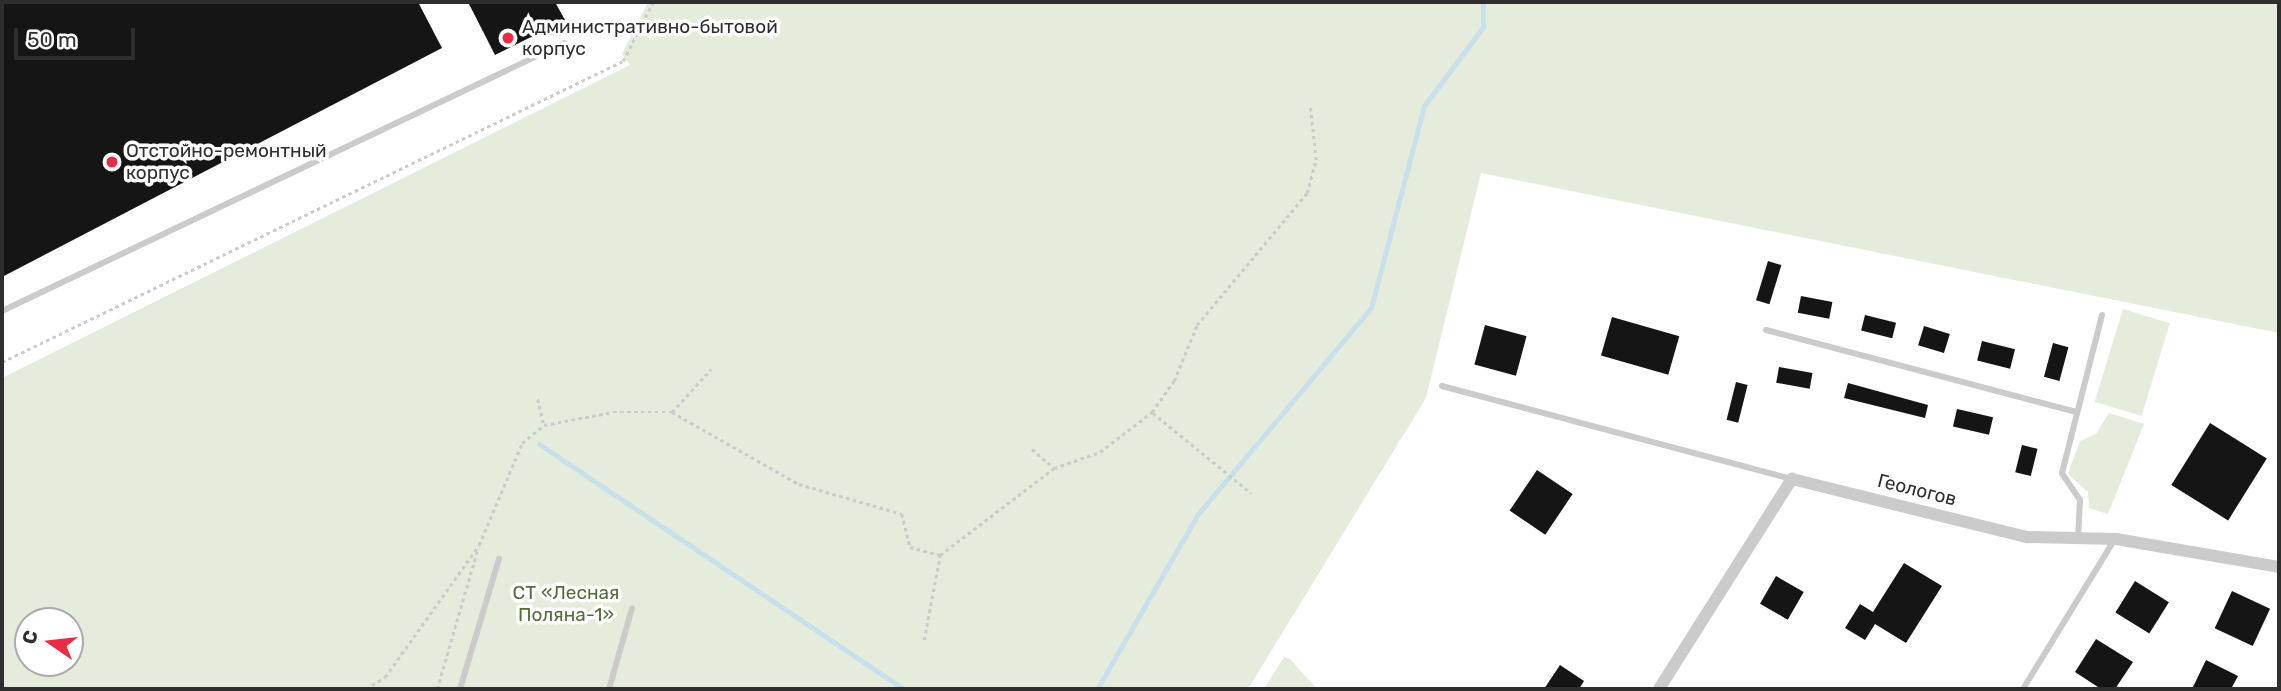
<!DOCTYPE html>
<html>
<head>
<meta charset="utf-8">
<style>
  body { margin:0 }
  #map { position:relative; width:2281px; height:691px; overflow:hidden; background:#fff; font-family:Rubik,sans-serif }
  div>[style] { position:absolute }
  .green>* { inset:0; background:#e5ecdc; transform-origin:0 0 }
  .stream>* { height:5px; margin:-2.5px; padding:0 2.5px; transform-origin:2.5px; border-radius:2.5px; background:#c7e0ec }
  .building>* { inset:0; background:#151515; transform-origin:0 0 }
  .path>* { height:2.5px; margin-top:-1.25px; transform-origin:0; background:repeating-linear-gradient(90deg,#cbcbcb 0 3.5px,transparent 0 7px) }
  .lane>* { height:6px; margin:-3px; padding:0 3px; transform-origin:3px; border-radius:3px; background:#cbcbcb }
  .street>* { height:12px; margin:-6px; padding:0 6px; transform-origin:6px; border-radius:6px; background:#cbcbcb }
  .dots>* { width:19px; height:19px; translate:-50% -50%; box-sizing:border-box; border:4px solid #fff; border-radius:50% }
  span { translate:-50% -50%; white-space:nowrap; text-align:center; line-height:1.15; -webkit-text-stroke:7px #fff; paint-order:stroke }
  .poi-label { font-size:19px; color:#2e2e2e }
  .left { translate:0 -50%; text-align:left }
  .street-label { font-size:19px; color:#2e2e2e }
  .park-label { font-size:19px; color:#546b3a }
  .frame { position:absolute; inset:0; border:4px solid #2e2e2e; pointer-events:none }
  .north { position:absolute; left:14px; top:607px; width:70px; height:70px; box-sizing:border-box; background:#fff; border:2px solid #ababab; border-radius:50%; rotate:284deg; font-size:19px; font-weight:700; line-height:28px; text-align:center; color:#2e2e2e }
  .north::after { content:''; display:block; margin:auto; width:24px; height:32px; background:#e92c44; clip-path:polygon(50% 0,100% 100%,50% 72%,0 100%) }
  .scale { position:absolute; left:14px; top:28px; width:121px; height:32px; box-sizing:border-box; border:4px solid #2e2e2e; border-top:0; padding-left:9px; font-size:21px; line-height:24px; white-space:nowrap; color:#2e2e2e; -webkit-text-stroke:5px #fff; paint-order:stroke }
</style>
</head>
<body>
<div id="map">
  <div class="green">
    <div style="clip-path:polygon(evenodd,648px 2px,2279px 2px,2279px 333px,1481px 173px,1426px 398px,1248px 689px,2px 689px,2px 378px,630px 65px,622px 54px,648px 2px,28px 621px,70px 621px,70px 663px,28px 663px,28px 621px)"></div>
    <div style="left:2123px;top:309px;width:49px;height:97px;rotate:17deg"></div>
    <div style="clip-path:polygon(2109px 413px,2144px 424px,2108px 514px,2089px 508px,2088px 492px,2068px 474px,2080px 441px,2096px 434px)"></div>
    <div style="clip-path:polygon(1284px 657px,1290px 659px,1317px 689px,1264px 689px)"></div>
  </div>
  <div class="stream">
    <div style="left:539px;top:444px;width:440px;rotate:33.9deg"></div>
    <div style="left:1097px;top:689px;width:202px;rotate:-60deg"></div>
    <div style="left:1198px;top:514px;width:269px;rotate:-50deg"></div>
    <div style="left:1371px;top:308px;width:209px;rotate:-75.3deg"></div>
    <div style="left:1424px;top:106px;width:99px;rotate:-53.2deg"></div>
    <div style="left:1483px;top:27px;width:25px;rotate:-90deg"></div>
  </div>
  <div class="building">
    <div style="clip-path:polygon(2px 2px,418px 2px,442px 48px,2px 277px)"></div>
    <div style="clip-path:polygon(468px 2px,555px 2px,565px 20px,495px 55px)"></div>
    <div style="left:1768px;top:261px;width:14px;height:41px;rotate:17deg"></div>
    <div style="left:1801px;top:296px;width:32px;height:17px;rotate:11deg"></div>
    <div style="left:1865px;top:315px;width:32px;height:16px;rotate:14deg"></div>
    <div style="left:1612px;top:317px;width:70px;height:40px;rotate:16deg"></div>
    <div style="left:1485px;top:325px;width:43px;height:41px;rotate:15deg"></div>
    <div style="left:1924px;top:326px;width:27px;height:20px;rotate:17deg"></div>
    <div style="left:1982px;top:341px;width:34px;height:20px;rotate:14deg"></div>
    <div style="left:2053px;top:343px;width:16px;height:35px;rotate:15deg"></div>
    <div style="left:1779px;top:367px;width:34px;height:16px;rotate:10deg"></div>
    <div style="left:1736px;top:382px;width:12px;height:39px;rotate:14deg"></div>
    <div style="clip-path:polygon(1848px 383px,1928px 405px,1925px 418px,1844px 398px)"></div>
    <div style="left:1957px;top:409px;width:37px;height:18px;rotate:13deg"></div>
    <div style="left:2210px;top:423px;width:67px;height:73px;rotate:32deg"></div>
    <div style="left:2022px;top:445px;width:16px;height:28px;rotate:14deg"></div>
    <div style="left:1537px;top:470px;width:43px;height:49px;rotate:34deg"></div>
    <div style="clip-path:polygon(1904px 563px,1942px 586px,1906px 643px,1875px 624px,1865px 640px,1845px 628px,1860px 604px,1873px 612px)"></div>
    <div style="left:1776px;top:576px;width:32px;height:32px;rotate:30deg"></div>
    <div style="left:2135px;top:581px;width:40px;height:37px;rotate:32deg"></div>
    <div style="left:2232px;top:591px;width:42px;height:41px;rotate:25deg"></div>
    <div style="clip-path:polygon(2096px 639px,2133px 662px,2115px 689px,2101px 689px,2075px 672px)"></div>
    <div style="clip-path:polygon(2206px 660px,2238px 676px,2231px 689px,2192px 689px)"></div>
    <div style="clip-path:polygon(1560px 665px,1584px 681px,1579px 689px,1544px 689px)"></div>
  </div>
  <div class="path">
    <div style="left:2px;top:362px;width:690px;rotate:-25.86deg"></div>
    <div style="left:623px;top:61px;width:66px;rotate:-63deg"></div>
    <div style="left:538px;top:399px;width:27px;rotate:77deg"></div>
    <div style="left:672px;top:412px;width:58px;rotate:-47.8deg"></div>
    <div style="left:1153px;top:413px;width:127px;rotate:39.2deg"></div>
    <div style="left:1032px;top:449px;width:29px;rotate:41deg"></div>
    <div style="left:924px;top:640px;width:86px;rotate:-79.3deg"></div>
    <div style="left:366px;top:689px;width:22px;rotate:-32deg"></div>
    <div style="left:385px;top:677px;width:162px;rotate:-54.5deg"></div>
    <div style="left:479px;top:545px;width:111px;rotate:-67.1deg"></div>
    <div style="left:522px;top:443px;width:28px;rotate:-39deg"></div>
    <div style="left:544px;top:425px;width:70px;rotate:-10.7deg"></div>
    <div style="left:613px;top:412px;width:59px"></div>
    <div style="left:672px;top:412px;width:146px;rotate:29.6deg"></div>
    <div style="left:799px;top:484px;width:107px;rotate:16.2deg"></div>
    <div style="left:902px;top:514px;width:34px;rotate:76deg"></div>
    <div style="left:910px;top:547px;width:31px;rotate:15deg"></div>
    <div style="left:940px;top:555px;width:143px;rotate:-37.3deg"></div>
    <div style="left:1054px;top:468px;width:49px;rotate:-19.2deg"></div>
    <div style="left:1100px;top:452px;width:66px;rotate:-37.6deg"></div>
    <div style="left:1152px;top:412px;width:38px;rotate:-55deg"></div>
    <div style="left:1174px;top:381px;width:61px;rotate:-67.7deg"></div>
    <div style="left:1197px;top:325px;width:172px;rotate:-50.2deg"></div>
    <div style="left:1307px;top:193px;width:34px;rotate:-75deg"></div>
    <div style="left:1316px;top:160px;width:55px;rotate:-96.2deg"></div>
    <div style="left:437px;top:689px;width:147px;rotate:-73.8deg"></div>
  </div>
  <div class="lane">
    <div style="left:2px;top:311px;width:623px;rotate:-25.49deg"></div>
    <div style="left:1766px;top:330px;width:321px;rotate:14.8deg"></div>
    <div style="left:1442px;top:386px;width:362px;rotate:14.9deg"></div>
    <div style="left:2078px;top:538px;width:38px;rotate:-87deg"></div>
    <div style="left:2080px;top:500px;width:32px;rotate:-124deg"></div>
    <div style="left:2062px;top:473px;width:163px;rotate:-75.8deg"></div>
    <div style="left:460px;top:689px;width:136px;rotate:-73.3deg"></div>
    <div style="left:609px;top:689px;width:84px;rotate:-74.1deg"></div>
    <div style="left:2023px;top:689px;width:176px;rotate:-58.5deg"></div>
  </div>
  <div class="street">
    <div style="left:1659px;top:689px;width:249px;rotate:-57.7deg"></div>
    <div style="left:1792px;top:479px;width:242px;rotate:13.9deg"></div>
    <div style="left:2027px;top:537px;width:89px;rotate:1.3deg"></div>
    <div style="left:2116px;top:539px;width:165px;rotate:9.7deg"></div>
  </div>
  <div class="dots">
    <div style="left:508px;top:38px;background:#e92c44"></div>
    <div style="left:112px;top:162px;background:#e92c44"></div>
  </div>
  <div class="poi-label">
    <span class="left" style="left:522px;top:38px">Административно-бытовой<br>корпус</span>
    <span class="left" style="left:126px;top:162px">Отстойно-ремонтный<br>корпус</span>
  </div>
  <div class="street-label">
    <span style="left:1917px;top:490px;rotate:14deg">Геологов</span>
  </div>
  <div class="park-label">
    <span style="left:566px;top:604px">СТ «Лесная<br>Поляна-1»</span>
  </div>
  <div class="frame"></div>
  <div class="north">С</div>
  <div class="scale">50 m</div>
</div>
</body>
</html>
